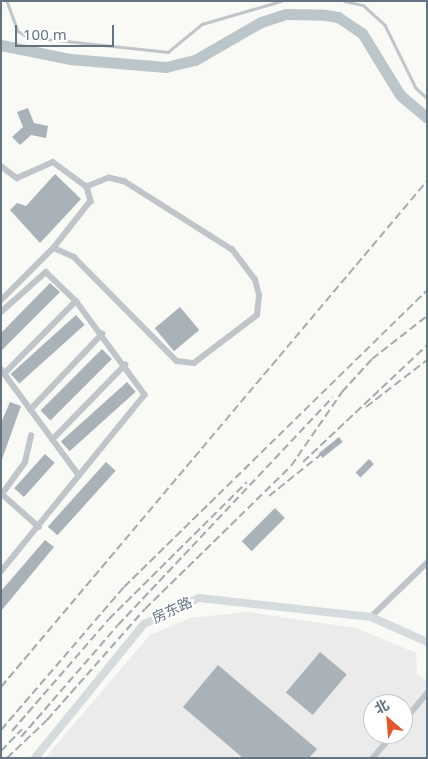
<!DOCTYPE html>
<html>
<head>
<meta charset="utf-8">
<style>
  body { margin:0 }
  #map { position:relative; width:428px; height:759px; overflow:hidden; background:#f9f9f6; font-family:"Noto Sans","Noto Sans SC",sans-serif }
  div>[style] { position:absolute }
  .built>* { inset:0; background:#eaebea }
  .river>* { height:11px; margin:-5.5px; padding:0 5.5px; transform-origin:5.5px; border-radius:5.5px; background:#bbc6cb }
  .building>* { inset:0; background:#a9b2b8; transform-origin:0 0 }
  .service>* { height:2.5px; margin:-1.25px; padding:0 1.25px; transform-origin:1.25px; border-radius:1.25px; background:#c0c5c9 }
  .minor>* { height:5.5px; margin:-2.75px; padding:0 2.75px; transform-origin:2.75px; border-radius:2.75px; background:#c0c5c9 }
  .secondary>* { height:8px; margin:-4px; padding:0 4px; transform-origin:4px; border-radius:4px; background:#d6dbde }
  .rail>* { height:2px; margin-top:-1px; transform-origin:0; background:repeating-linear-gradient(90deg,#a3aab0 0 8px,transparent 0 12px) }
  span { translate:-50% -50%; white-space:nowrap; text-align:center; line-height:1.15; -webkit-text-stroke:5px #fff; paint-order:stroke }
  .street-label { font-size:14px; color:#647481 }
  .frame { position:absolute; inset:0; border:2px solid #647481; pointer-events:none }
  .north { position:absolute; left:363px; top:694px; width:50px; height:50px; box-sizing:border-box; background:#fff; border:1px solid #c1c7cd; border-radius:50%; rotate:333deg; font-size:14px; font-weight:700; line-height:20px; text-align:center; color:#647481 }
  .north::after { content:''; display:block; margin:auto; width:18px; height:22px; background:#e0572f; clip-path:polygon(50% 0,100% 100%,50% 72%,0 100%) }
  .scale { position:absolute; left:15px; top:25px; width:99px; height:22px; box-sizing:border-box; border:2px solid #647481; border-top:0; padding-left:6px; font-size:15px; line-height:18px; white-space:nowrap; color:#647481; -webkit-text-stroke:4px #fff; paint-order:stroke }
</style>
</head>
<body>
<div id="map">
  <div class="built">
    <div style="clip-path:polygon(evenodd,247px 612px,356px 628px,416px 653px,417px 674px,427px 681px,427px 758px,45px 758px,150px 635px,190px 618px,247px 612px,373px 704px,403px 704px,403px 734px,373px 734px,373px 704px)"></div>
  </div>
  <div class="river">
    <div style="left:1px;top:45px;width:70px;rotate:11.5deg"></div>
    <div style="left:70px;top:59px;width:96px;rotate:4.8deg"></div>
    <div style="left:166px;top:67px;width:30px;rotate:-14deg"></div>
    <div style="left:195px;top:60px;width:76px;rotate:-29.9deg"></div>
    <div style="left:261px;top:22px;width:26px;rotate:-18deg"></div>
    <div style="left:286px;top:14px;width:39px;rotate:1deg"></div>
    <div style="left:325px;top:15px;width:13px;rotate:9deg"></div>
    <div style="left:338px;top:17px;width:29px;rotate:34deg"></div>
    <div style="left:362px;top:33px;width:73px;rotate:58.5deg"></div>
    <div style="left:400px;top:95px;width:35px;rotate:40deg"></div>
  </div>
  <div class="building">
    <div style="clip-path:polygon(28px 108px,34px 123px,48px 126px,46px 138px,31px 135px,20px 145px,12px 137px,23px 127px,17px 112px)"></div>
    <div style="clip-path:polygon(55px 174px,81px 199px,40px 243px,10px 210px,17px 203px,26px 206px)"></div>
    <div style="clip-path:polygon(50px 283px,60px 292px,1px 351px,1px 333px)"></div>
    <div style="left:180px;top:307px;width:30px;height:33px;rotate:50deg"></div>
    <div style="left:76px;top:315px;width:13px;height:88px;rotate:48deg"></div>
    <div style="left:102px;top:349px;width:14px;height:87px;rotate:45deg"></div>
    <div style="left:127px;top:382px;width:13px;height:89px;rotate:48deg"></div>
    <div style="clip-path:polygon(10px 402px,21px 406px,1px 462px,1px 423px)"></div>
    <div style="left:339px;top:437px;width:6px;height:26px;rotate:51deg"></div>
    <div style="left:45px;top:454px;width:13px;height:46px;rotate:42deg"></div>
    <div style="left:369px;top:459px;width:7px;height:19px;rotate:45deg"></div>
    <div style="left:106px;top:462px;width:13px;height:87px;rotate:42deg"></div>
    <div style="left:275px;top:508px;width:14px;height:47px;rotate:45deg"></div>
    <div style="clip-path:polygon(45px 540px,54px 547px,1px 611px,1px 591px)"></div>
    <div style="left:320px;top:652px;width:35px;height:53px;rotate:40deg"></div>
    <div style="clip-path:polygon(218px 665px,317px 749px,309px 758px,243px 758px,183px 707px)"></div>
  </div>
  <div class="service">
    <div style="left:7px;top:1px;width:32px;rotate:70deg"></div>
    <div style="left:18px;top:31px;width:12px;rotate:31deg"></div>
    <div style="left:28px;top:37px;width:141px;rotate:6.1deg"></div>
    <div style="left:168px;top:52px;width:44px;rotate:-39.5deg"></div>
    <div style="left:202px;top:24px;width:82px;rotate:-16.2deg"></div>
    <div style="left:345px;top:1px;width:18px;rotate:13deg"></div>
    <div style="left:363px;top:5px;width:30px;rotate:42deg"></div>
    <div style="left:385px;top:25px;width:70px;rotate:63.8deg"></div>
    <div style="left:416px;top:88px;width:15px;rotate:42deg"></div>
  </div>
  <div class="minor">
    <div style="left:1px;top:166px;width:20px;rotate:37deg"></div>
    <div style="left:17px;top:178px;width:39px;rotate:-24deg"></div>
    <div style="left:53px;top:162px;width:42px;rotate:36.3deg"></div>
    <div style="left:87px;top:187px;width:15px;rotate:74deg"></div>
    <div style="left:91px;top:201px;width:60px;rotate:128.2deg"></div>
    <div style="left:54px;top:248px;width:75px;rotate:135deg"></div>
    <div style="left:54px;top:248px;width:22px;rotate:24deg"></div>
    <div style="left:74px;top:257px;width:146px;rotate:45.3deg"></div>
    <div style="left:177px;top:361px;width:17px;rotate:7deg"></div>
    <div style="left:194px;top:363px;width:79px;rotate:-37.3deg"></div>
    <div style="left:257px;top:315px;width:20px;rotate:-84deg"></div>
    <div style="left:259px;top:295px;width:16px;rotate:-105deg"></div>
    <div style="left:255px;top:280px;width:38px;rotate:-127deg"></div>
    <div style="left:232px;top:250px;width:127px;rotate:-147.6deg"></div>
    <div style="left:125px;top:182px;width:16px;rotate:-166deg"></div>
    <div style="left:109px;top:178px;width:24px;rotate:158deg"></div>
    <div style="left:1px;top:312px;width:60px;rotate:-41.6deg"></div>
    <div style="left:46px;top:272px;width:43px;rotate:44.1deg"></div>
    <div style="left:77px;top:302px;width:115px;rotate:53.8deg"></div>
    <div style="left:145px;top:395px;width:228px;rotate:129.1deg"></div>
    <div style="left:1px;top:369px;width:132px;rotate:53.7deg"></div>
    <div style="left:5px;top:373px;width:101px;rotate:-45.4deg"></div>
    <div style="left:30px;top:410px;width:105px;rotate:-46.5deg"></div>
    <div style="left:52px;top:440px;width:105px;rotate:-45.8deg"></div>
    <div style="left:1px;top:493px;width:51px;rotate:41.8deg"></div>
    <div style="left:2px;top:494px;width:39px;rotate:-54deg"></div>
    <div style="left:25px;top:462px;width:27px;rotate:-77deg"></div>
    <div style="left:371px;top:617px;width:78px;rotate:-44deg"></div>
    <div style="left:403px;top:722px;width:38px;rotate:-50deg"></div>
    <div style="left:373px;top:758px;width:31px;rotate:-50deg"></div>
  </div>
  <div class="secondary">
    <div style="left:35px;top:758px;width:173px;rotate:-50.9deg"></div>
    <div style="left:144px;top:624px;width:61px;rotate:-25.3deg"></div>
    <div style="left:199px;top:598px;width:173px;rotate:6.3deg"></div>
    <div style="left:371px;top:617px;width:61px;rotate:24.1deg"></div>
  </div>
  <div class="rail">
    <div style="left:366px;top:407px;width:77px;rotate:-37.6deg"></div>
    <div style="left:303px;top:462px;width:170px;rotate:-43.3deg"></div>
    <div style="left:269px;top:496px;width:90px;rotate:-38.7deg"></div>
    <div style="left:1px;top:687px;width:661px;rotate:-49.91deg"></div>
    <div style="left:1px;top:730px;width:189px;rotate:-49.3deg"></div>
    <div style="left:124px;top:587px;width:424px;rotate:-44.4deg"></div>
    <div style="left:12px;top:731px;width:148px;rotate:-49.1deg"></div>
    <div style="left:109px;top:619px;width:194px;rotate:-44.8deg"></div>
    <div style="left:21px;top:737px;width:148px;rotate:-49.1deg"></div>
    <div style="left:118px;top:625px;width:313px;rotate:-46.7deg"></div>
    <div style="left:1px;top:751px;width:30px;rotate:-46deg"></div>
    <div style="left:7px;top:758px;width:55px;rotate:-43.5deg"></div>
    <div style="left:47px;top:720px;width:148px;rotate:-48.6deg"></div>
    <div style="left:145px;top:609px;width:204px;rotate:-44.4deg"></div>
    <div style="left:291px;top:466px;width:90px;rotate:-55.4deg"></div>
    <div style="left:342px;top:392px;width:45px;rotate:-47.7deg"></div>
    <div style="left:372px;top:359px;width:70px;rotate:-38deg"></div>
  </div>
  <div class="street-label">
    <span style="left:172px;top:610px;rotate:-25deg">房东路</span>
  </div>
  <div class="frame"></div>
  <div class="north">北</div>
  <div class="scale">100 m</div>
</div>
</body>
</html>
